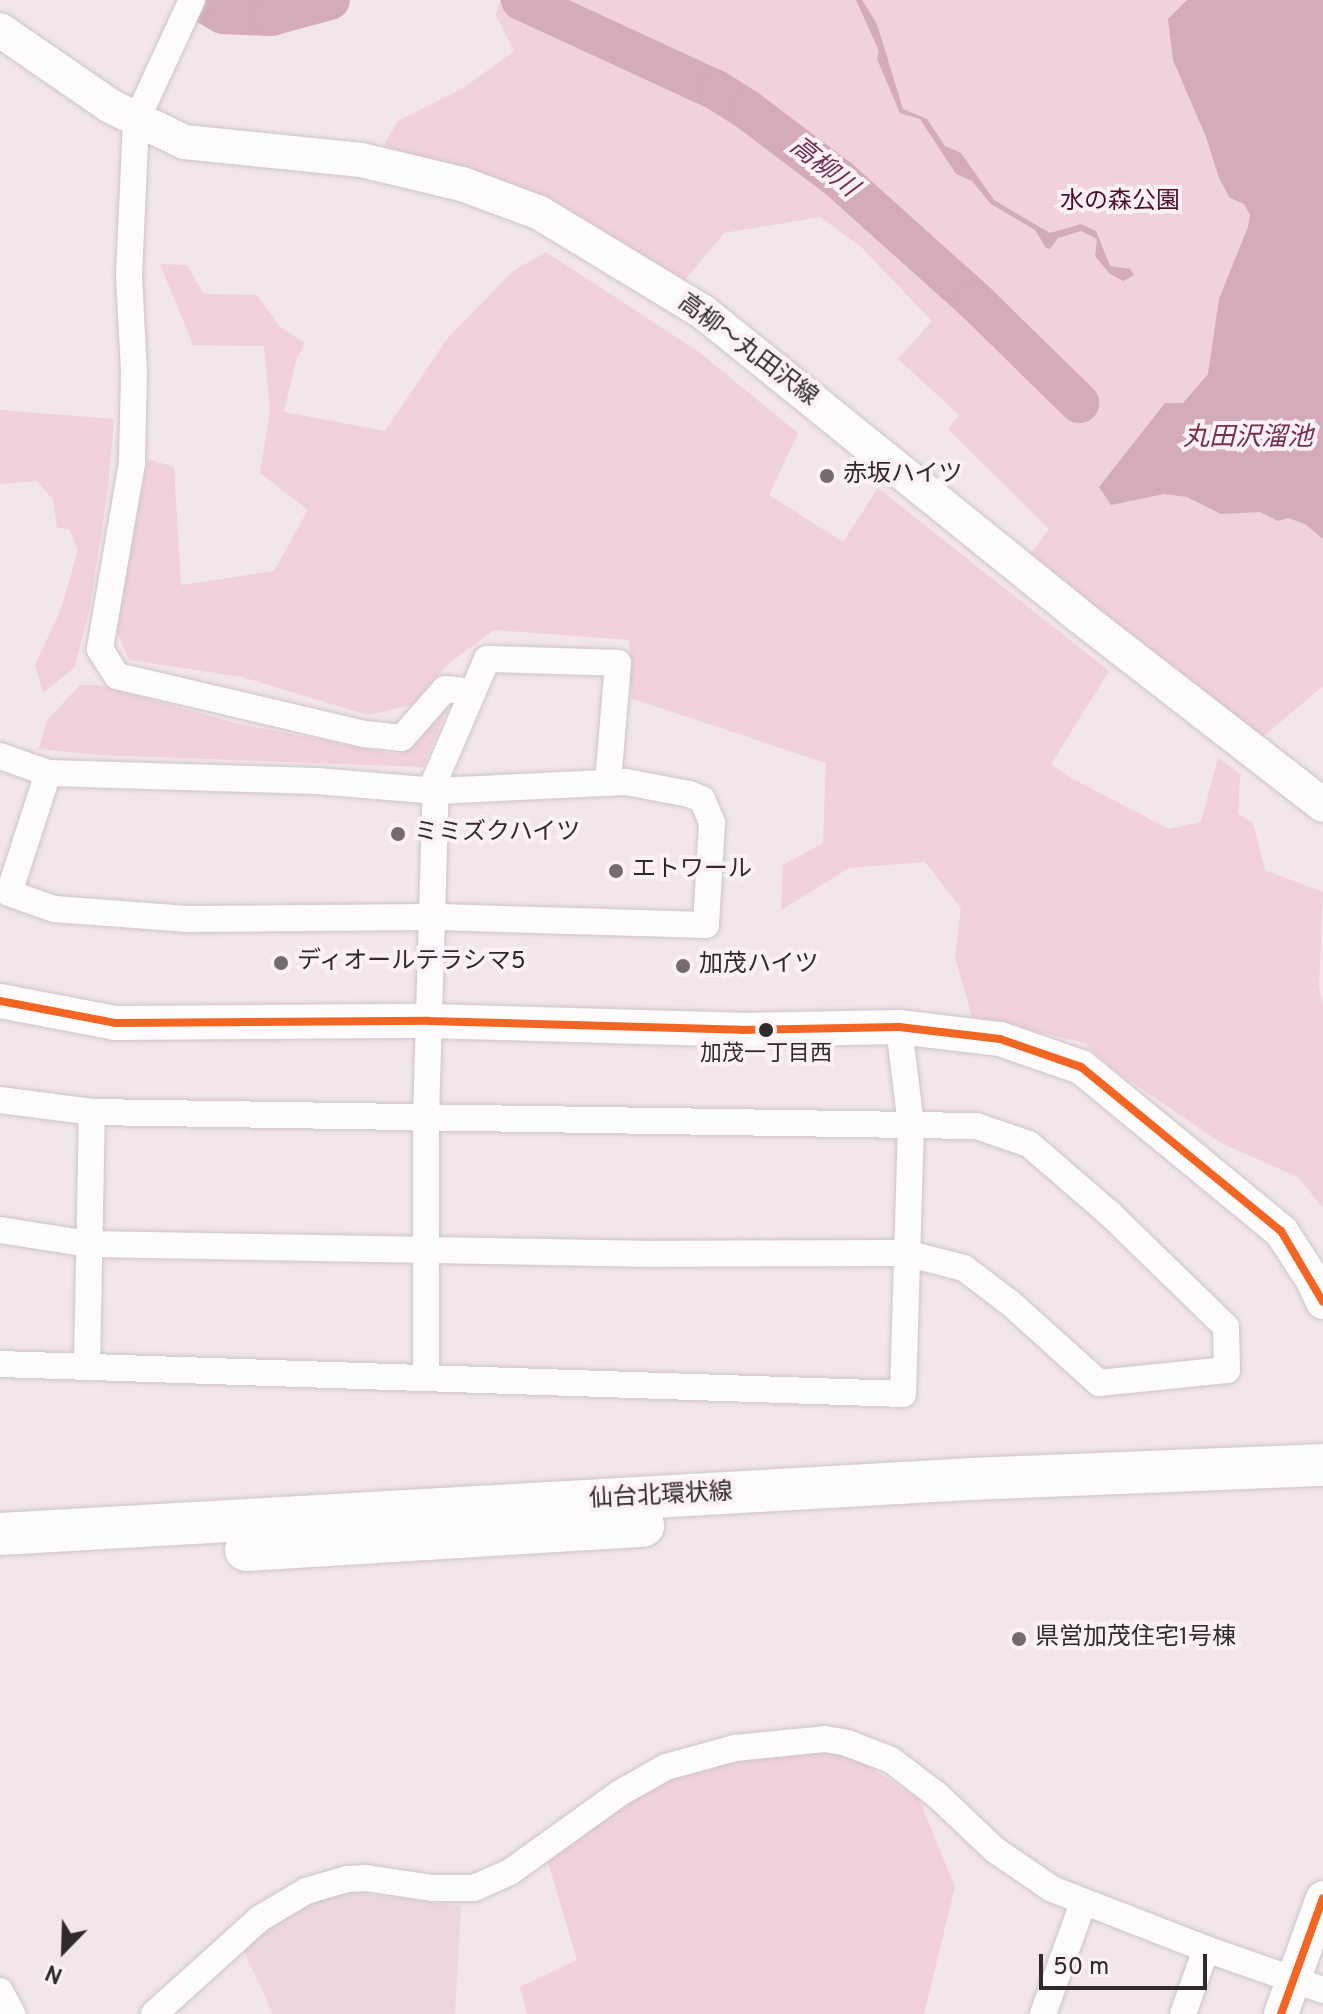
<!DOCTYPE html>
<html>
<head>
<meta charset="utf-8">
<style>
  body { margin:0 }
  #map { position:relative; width:1323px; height:2014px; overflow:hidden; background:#f2e6ea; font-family:Overpass,"Noto Sans JP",sans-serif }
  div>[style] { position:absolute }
  .built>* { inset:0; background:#ecd7de }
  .green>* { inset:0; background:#f0d1dc }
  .water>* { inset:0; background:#d3abba }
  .river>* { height:40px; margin:-20px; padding:0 20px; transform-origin:20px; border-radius:20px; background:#d3abba }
  .roads { filter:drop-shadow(0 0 2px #cec5c8) drop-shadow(0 0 2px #cec5c8) }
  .minor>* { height:26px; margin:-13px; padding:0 13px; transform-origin:13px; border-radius:13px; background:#fdfbfc }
  .tertiary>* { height:34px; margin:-17px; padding:0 17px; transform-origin:17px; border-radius:17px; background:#fdfbfc }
  .primary>* { height:42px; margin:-21px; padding:0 21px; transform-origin:21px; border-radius:21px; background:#fdfbfc }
  .bus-1>* { height:8px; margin:-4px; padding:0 4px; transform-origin:4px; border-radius:4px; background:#f26522 }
  .dots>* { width:22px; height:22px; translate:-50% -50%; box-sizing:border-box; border:4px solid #fef1f5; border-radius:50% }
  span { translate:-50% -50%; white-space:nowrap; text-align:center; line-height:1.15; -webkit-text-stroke:8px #fef1f5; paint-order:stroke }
  .bus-label { font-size:22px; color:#31292b }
  .park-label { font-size:24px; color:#4d0e2e }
  .street-label { font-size:24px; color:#31292b }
  .poi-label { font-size:24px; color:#31292b }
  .left { translate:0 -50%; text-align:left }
  .water-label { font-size:26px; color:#72314e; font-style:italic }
  .north { position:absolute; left:24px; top:1910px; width:80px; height:80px; -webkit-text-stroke:6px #fef1f5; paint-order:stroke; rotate:203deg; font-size:22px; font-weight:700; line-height:32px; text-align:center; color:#31292b }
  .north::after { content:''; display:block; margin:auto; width:28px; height:36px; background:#31292b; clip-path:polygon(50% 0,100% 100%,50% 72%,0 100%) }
  .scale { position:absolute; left:1039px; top:1954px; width:168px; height:36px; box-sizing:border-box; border:4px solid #31292b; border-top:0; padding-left:10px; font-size:24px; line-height:28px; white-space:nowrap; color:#31292b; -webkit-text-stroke:6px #fef1f5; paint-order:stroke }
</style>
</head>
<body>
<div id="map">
  <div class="built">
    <div style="clip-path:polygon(336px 1890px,461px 1906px,455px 2014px,273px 2014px,242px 1947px,268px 1923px)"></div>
  </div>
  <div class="green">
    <div style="clip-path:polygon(500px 0,1323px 0,1323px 686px,1259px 740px,1029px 556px,1049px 529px,948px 429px,959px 415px,898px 359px,932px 321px,861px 247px,820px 217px,724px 233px,685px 280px,542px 199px,384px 145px,398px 121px,465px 87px,514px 51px,496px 15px)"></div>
    <div style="clip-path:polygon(546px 252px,699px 352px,798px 433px,769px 495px,843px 542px,878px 488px,1109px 671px,1051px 764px,1071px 778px,1169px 829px,1201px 822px,1218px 758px,1240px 774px,1238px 814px,1253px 823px,1265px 870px,1323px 892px,1319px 987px,1323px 1007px,1323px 1208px,1298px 1177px,1221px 1143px,1110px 1067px,1085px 1043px,972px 1017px,955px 957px,961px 908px,925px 862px,849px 868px,781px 910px,783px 865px,823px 843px,826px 763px,631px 698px,629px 640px,494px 630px,448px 664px,413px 705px,368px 715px,242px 677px,129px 660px,114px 626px,148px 459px,174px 467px,181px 585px,274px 571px,308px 510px,260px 473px,270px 411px,264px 346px,193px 345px,160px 264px,187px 265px,204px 294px,257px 295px,280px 327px,305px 343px,296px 361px,284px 412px,385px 431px,447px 339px,513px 271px)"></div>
    <div style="clip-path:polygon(0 410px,114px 419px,108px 488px,90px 607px,75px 667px,43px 693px,35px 665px,61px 609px,78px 550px,69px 529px,57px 528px,53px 500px,37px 481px,0 484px)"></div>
    <div style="clip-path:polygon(80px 685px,99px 685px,235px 723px,400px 755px,439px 707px,447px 709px,423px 767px,98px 755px,39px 749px,47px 720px)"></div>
    <div style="clip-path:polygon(844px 1751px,919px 1799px,955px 1887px,924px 2014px,527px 2014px,520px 1987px,577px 1960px,547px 1859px,646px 1785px,758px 1756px)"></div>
  </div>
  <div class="water">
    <div style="clip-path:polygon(856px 0,862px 0,877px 24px,903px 109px,927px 119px,945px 146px,961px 153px,994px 200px,1050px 233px,1081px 224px,1096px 231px,1110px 266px,1130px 269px,1134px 275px,1123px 281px,1110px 274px,1095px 256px,1097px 239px,1081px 231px,1058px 238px,1050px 249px,1046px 248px,1035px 230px,991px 204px,972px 181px,956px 174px,920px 119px,900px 113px,877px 59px,879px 51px)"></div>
    <div style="clip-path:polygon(1187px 0,1323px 0,1323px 539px,1305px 524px,1288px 518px,1278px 521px,1260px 512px,1221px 514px,1187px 497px,1164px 494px,1111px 505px,1099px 487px,1165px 403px,1183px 403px,1208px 374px,1219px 299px,1248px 227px,1250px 215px,1244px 204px,1230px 198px,1219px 178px,1206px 137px,1173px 60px,1168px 19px)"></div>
  </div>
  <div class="river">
    <div style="left:199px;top:0;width:28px;rotate:30deg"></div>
    <div style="left:223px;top:14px;width:48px;rotate:2.4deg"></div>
    <div style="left:271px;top:16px;width:61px;rotate:-15.2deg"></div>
    <div style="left:521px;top:0;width:215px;rotate:24.8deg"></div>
    <div style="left:716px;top:90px;width:39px;rotate:32deg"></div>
    <div style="left:749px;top:111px;width:113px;rotate:37.1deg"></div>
    <div style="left:839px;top:179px;width:183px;rotate:41.9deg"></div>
    <div style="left:975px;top:301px;width:146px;rotate:44.4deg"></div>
  </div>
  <div class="roads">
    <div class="minor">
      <div style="left:192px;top:0;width:133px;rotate:114.8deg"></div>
      <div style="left:136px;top:121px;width:155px;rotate:92.6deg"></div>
      <div style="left:129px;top:276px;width:96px;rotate:87deg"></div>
      <div style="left:134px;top:372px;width:91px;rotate:91.3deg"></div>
      <div style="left:132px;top:463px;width:189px;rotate:99.8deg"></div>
      <div style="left:100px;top:649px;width:32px;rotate:58deg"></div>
      <div style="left:117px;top:676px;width:255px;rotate:13.2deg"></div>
      <div style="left:365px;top:734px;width:37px;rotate:6deg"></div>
      <div style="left:402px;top:738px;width:65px;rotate:-48.7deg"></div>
      <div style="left:445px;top:689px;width:28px;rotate:6deg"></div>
      <div style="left:0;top:756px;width:51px;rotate:19.5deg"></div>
      <div style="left:48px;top:773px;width:269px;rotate:1.7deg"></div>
      <div style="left:317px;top:781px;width:120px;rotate:4.8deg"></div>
      <div style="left:437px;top:791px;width:189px;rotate:-2.7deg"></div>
      <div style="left:626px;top:782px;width:64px;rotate:10.8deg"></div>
      <div style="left:689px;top:794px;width:14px;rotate:21deg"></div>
      <div style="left:702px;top:799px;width:26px;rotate:67deg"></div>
      <div style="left:712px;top:823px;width:102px;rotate:93.4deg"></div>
      <div style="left:706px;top:925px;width:275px;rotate:-178.3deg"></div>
      <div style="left:431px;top:917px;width:243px;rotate:179.5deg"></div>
      <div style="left:188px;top:919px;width:134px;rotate:-175.7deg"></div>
      <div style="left:54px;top:909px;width:48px;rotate:-160.4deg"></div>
      <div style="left:9px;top:893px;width:126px;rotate:-72deg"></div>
      <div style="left:0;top:1100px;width:93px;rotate:7.4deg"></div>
      <div style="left:92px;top:1112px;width:884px;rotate:0.91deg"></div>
      <div style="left:976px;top:1126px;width:56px;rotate:18.8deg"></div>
      <div style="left:1029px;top:1144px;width:107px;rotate:40.8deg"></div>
      <div style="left:1110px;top:1214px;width:162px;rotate:44.2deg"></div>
      <div style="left:1226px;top:1327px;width:43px;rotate:88.7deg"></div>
      <div style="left:1227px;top:1370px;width:129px;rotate:174.2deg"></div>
      <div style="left:1099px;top:1383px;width:120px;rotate:-138deg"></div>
      <div style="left:1010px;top:1303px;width:58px;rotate:-142.7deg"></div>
      <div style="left:964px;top:1268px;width:61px;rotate:-165.7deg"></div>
      <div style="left:905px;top:1253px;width:248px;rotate:179.8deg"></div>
      <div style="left:657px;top:1254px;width:568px;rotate:-178.99deg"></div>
      <div style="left:89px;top:1244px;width:90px;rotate:-171.1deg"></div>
      <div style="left:0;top:1364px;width:903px;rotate:1.9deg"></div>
      <div style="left:903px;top:1394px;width:269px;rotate:-88.3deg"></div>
      <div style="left:911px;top:1125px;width:99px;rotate:-97deg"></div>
      <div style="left:87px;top:1367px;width:255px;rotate:-88.9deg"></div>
      <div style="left:426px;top:1376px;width:259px;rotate:-90deg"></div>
      <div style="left:426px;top:1117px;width:339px;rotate:-88.3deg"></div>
      <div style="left:436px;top:778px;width:129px;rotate:-66.8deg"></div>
      <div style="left:487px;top:659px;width:131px;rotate:1.7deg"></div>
      <div style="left:618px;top:663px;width:120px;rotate:94.8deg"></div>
      <div style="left:0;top:1991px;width:26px;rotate:62deg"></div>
      <div style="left:154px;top:2014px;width:142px;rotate:-42.1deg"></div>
      <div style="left:259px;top:1919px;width:55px;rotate:-30.8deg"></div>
      <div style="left:306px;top:1891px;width:43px;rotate:-16.3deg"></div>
      <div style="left:347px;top:1879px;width:19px;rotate:-3deg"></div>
      <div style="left:366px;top:1878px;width:68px;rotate:8.5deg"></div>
      <div style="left:433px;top:1888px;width:41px"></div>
      <div style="left:474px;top:1888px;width:39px;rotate:-24deg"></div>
      <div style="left:510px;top:1872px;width:135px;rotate:-35.7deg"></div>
      <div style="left:620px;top:1793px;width:53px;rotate:-29.5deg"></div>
      <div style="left:666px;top:1767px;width:72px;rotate:-15.4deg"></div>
      <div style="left:735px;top:1748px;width:90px;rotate:-5.7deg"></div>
      <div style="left:825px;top:1739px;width:22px;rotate:10deg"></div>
      <div style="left:847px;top:1743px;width:47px;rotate:21.1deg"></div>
      <div style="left:891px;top:1760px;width:58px;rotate:37.3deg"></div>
      <div style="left:937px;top:1795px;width:80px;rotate:43.5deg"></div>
      <div style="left:995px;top:1850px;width:69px;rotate:34.4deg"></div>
      <div style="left:1052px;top:1889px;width:165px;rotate:21.3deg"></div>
      <div style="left:1206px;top:1949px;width:124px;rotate:19.3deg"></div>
      <div style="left:1043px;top:2014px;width:118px;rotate:-70.2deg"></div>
      <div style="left:1183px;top:2014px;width:69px;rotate:-70.5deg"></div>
    </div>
    <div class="tertiary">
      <div style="left:0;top:30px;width:134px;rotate:34.6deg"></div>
      <div style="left:110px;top:106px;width:82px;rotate:25.9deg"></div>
      <div style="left:184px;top:142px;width:178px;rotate:5.8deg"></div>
      <div style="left:361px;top:160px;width:104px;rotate:13.4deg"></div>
      <div style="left:462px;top:184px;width:83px;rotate:20.4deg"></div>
      <div style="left:540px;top:213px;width:191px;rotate:31.3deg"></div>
      <div style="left:703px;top:312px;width:476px;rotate:38.9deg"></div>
      <div style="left:1073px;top:611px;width:316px;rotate:37.8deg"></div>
      <div style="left:0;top:1001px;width:117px;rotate:10.8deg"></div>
      <div style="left:115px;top:1023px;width:313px;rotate:-0.4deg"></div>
      <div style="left:428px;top:1021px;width:313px;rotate:1.6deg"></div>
      <div style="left:741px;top:1030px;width:158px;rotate:-1.1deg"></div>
      <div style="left:899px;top:1027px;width:102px;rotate:6.8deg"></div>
      <div style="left:1000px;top:1039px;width:86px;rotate:19.1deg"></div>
      <div style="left:1081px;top:1067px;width:259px;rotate:39.4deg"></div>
      <div style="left:1281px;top:1231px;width:59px;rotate:56.9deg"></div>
      <div style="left:1313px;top:1280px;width:24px;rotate:66deg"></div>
      <div style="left:1281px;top:2014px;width:123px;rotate:-70.1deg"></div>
    </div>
    <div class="primary">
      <div style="left:0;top:1534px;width:975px;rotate:-3.24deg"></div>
      <div style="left:973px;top:1479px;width:350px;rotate:-2.3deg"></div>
      <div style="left:246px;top:1550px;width:398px;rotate:-3.5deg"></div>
    </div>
  </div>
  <div class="bus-1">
    <div style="left:0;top:1001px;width:117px;rotate:10.8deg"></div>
    <div style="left:115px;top:1023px;width:313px;rotate:-0.4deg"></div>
    <div style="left:428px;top:1021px;width:313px;rotate:1.6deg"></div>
    <div style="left:741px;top:1030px;width:158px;rotate:-1.1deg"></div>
    <div style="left:899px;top:1027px;width:102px;rotate:6.8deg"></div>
    <div style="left:1000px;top:1039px;width:86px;rotate:19.1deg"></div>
    <div style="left:1081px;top:1067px;width:259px;rotate:39.4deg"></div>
    <div style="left:1281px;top:1231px;width:82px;rotate:59.4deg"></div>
    <div style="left:1281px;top:2014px;width:123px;rotate:-70.1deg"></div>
  </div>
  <div class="dots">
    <div style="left:827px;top:476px;background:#756b6e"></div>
    <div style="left:398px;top:834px;background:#756b6e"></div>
    <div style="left:616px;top:871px;background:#756b6e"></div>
    <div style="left:281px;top:963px;background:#756b6e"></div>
    <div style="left:683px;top:966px;background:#756b6e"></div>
    <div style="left:766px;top:1030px;background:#31292b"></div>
    <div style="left:1019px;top:1639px;background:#756b6e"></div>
  </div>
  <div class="bus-label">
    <span style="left:766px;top:1055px">加茂一丁目西</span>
  </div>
  <div class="park-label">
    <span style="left:1120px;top:203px">水の森公園</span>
  </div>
  <div class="street-label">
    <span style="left:747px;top:351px;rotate:37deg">高柳～丸田沢線</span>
    <span style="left:661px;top:1497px;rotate:-3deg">仙台北環状線</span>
  </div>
  <div class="poi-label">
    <span class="left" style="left:843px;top:476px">赤坂ハイツ</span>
    <span class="left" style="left:414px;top:834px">ミミズクハイツ</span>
    <span class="left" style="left:632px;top:871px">エトワール</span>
    <span class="left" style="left:297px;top:963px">ディオールテラシマ5</span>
    <span class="left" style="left:699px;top:966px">加茂ハイツ</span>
    <span class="left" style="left:1035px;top:1639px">県営加茂住宅1号棟</span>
  </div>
  <div class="water-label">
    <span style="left:823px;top:168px;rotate:39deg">高柳川</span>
    <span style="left:1248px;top:439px">丸田沢溜池</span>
  </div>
  <div class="north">N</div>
  <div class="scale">50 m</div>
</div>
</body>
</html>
